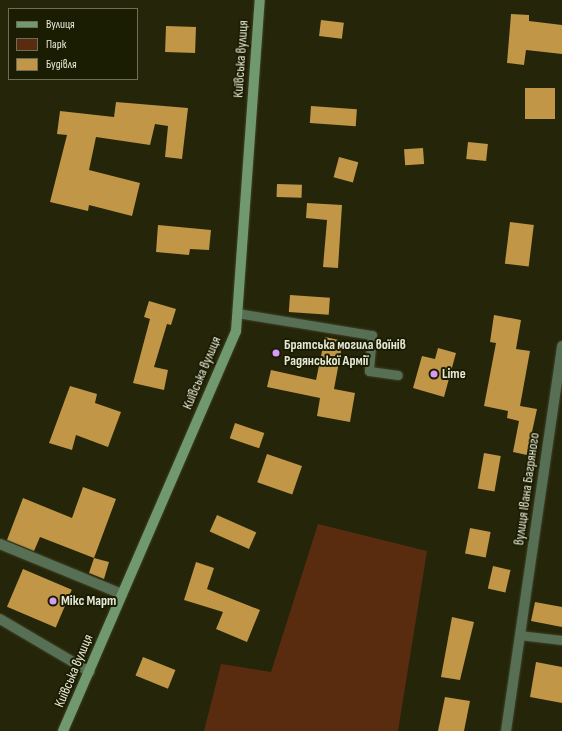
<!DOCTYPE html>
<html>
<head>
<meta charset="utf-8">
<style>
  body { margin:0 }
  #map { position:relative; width:562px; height:731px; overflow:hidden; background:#252609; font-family:"Sofia Sans Condensed",sans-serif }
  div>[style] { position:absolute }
  .green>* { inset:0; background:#592c10 }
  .building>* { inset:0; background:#c19646; transform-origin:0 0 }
  .roads { filter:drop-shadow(0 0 1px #404126) drop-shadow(0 0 1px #404126) }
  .lane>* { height:9px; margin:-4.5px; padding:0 4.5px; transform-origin:4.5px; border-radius:4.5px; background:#566f55 }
  .street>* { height:10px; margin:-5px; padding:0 5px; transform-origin:5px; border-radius:5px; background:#566f55 }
  .secondary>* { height:10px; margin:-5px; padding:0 5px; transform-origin:5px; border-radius:5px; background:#71996f }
  .dots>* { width:11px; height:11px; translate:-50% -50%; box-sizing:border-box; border:2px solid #1b1d02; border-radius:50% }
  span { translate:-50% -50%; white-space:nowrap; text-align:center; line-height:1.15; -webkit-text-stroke:4px #1b1d02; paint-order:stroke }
  .street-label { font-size:14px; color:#e6e8d7 }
  .poi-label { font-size:14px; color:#e6e8d7; font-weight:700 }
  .left { translate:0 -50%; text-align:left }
  .legend { position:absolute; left:8px; top:8px; width:130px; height:72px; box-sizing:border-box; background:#1b1d02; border:1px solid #6c6e57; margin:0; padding:5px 7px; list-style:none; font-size:12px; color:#e6e8d7 }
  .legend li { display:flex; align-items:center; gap:8px; height:20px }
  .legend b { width:20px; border:1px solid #6c6e57 }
</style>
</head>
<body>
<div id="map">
  <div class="green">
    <div style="clip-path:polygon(318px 524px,427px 551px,398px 731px,204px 731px,221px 664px,271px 672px)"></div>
  </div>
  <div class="building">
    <div style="clip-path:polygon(511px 14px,529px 15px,529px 21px,562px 25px,562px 54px,526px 50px,524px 65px,507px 63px)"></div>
    <div style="left:321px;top:20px;width:23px;height:16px;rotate:7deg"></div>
    <div style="left:166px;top:26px;width:30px;height:26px;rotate:2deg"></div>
    <div style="left:525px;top:88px;width:30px;height:31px"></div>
    <div style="clip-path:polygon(116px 102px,188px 108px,182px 159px,165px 157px,168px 126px,155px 124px,150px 145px,96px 137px,89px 170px,140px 183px,132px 216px,89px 205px,88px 211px,50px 202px,67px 135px,57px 134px,60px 111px,114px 117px)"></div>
    <div style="left:311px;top:106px;width:46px;height:17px;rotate:4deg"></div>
    <div style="left:468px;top:142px;width:20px;height:17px;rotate:6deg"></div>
    <div style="left:423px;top:148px;width:16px;height:19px;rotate:86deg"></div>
    <div style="left:339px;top:157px;width:20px;height:21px;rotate:15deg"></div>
    <div style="left:277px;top:184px;width:25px;height:13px;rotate:2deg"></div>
    <div style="clip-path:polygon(307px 203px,342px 205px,338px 268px,323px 267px,327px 220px,306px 218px)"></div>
    <div style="left:510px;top:222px;width:24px;height:42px;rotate:7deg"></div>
    <div style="clip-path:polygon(158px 225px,211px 230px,209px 250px,190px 249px,189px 255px,156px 252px)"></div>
    <div style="left:290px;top:295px;width:40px;height:17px;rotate:4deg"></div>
    <div style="clip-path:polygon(149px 301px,176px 309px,171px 325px,167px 324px,154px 367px,168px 370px,164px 390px,133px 383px,150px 319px,144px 317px)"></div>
    <div style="clip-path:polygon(494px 315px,521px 320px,516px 349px,530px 351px,520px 406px,537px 409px,527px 455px,513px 452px,519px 421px,507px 418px,508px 411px,484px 406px,496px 343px,490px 342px)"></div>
    <div style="clip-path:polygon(325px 337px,343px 341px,334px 389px,355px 393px,350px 422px,317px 416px,320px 398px,267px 387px,271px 370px,316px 380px)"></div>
    <div style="clip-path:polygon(438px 348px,456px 353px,444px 397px,413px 388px,422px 356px,435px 359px)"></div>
    <div style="clip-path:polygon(70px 386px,97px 394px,95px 403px,121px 412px,108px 447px,76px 435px,72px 450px,49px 443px)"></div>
    <div style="left:235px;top:423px;width:31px;height:16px;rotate:19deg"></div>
    <div style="left:484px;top:453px;width:17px;height:36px;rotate:10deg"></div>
    <div style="left:267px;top:454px;width:37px;height:30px;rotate:19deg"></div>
    <div style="clip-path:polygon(83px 487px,116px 499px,94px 558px,40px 537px,34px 551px,7px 540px,23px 498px,72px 518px)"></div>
    <div style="left:217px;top:515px;width:43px;height:18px;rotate:24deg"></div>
    <div style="left:470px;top:528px;width:21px;height:26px;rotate:11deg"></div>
    <div style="clip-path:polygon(94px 558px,109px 562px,104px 579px,89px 573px)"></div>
    <div style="clip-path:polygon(196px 562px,214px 568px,207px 589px,260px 610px,247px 642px,216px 629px,223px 612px,184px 600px)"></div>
    <div style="left:493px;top:566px;width:18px;height:23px;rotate:13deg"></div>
    <div style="left:23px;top:569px;width:53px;height:41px;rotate:23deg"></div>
    <div style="clip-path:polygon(535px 602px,562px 607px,562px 627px,531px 621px)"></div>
    <div style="clip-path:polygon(452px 617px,474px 622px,460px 680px,441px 677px)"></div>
    <div style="left:143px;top:657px;width:35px;height:20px;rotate:22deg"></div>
    <div style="clip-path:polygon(536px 662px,562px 667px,562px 703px,530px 697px)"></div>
    <div style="clip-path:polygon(445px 697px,470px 701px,464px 731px,438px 731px)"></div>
  </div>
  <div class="roads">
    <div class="lane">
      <div style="left:237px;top:313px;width:137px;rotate:9.3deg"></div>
      <div style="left:372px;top:335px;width:36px;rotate:95deg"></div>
      <div style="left:369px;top:371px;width:29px;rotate:8deg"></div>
      <div style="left:519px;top:635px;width:43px;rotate:6.6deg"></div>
    </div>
    <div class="street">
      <div style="left:0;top:544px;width:132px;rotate:22.3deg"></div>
      <div style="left:0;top:619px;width:104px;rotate:30.5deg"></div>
      <div style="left:506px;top:731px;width:389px;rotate:-81.7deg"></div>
    </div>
    <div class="secondary">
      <div style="left:63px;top:731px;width:436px;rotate:-66.6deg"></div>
      <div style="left:236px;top:331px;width:332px;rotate:-85.9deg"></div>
    </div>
  </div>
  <div class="dots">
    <div style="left:276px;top:353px;background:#d99af7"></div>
    <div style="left:434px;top:374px;background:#d99af7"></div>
    <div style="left:53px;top:601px;background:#d99af7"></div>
  </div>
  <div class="street-label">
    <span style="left:241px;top:59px;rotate:-86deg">Київська вулиця</span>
    <span style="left:202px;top:373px;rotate:-67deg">Київська вулиця</span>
    <span style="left:527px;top:489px;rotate:-82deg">вулиця Івана Багряного</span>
    <span style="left:74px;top:671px;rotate:-67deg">Київська вулиця</span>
  </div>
  <div class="poi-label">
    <span class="left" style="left:284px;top:353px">Братська могила воїнів<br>Радянської Армії</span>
    <span class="left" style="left:442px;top:374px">Lime</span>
    <span class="left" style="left:61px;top:601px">Мікс Март</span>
  </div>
  <ul class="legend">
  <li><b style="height:5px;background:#71996f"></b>Вулиця</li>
  <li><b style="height:11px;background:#592c10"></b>Парк</li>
  <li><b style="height:11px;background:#c19646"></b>Будівля</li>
  </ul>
</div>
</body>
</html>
